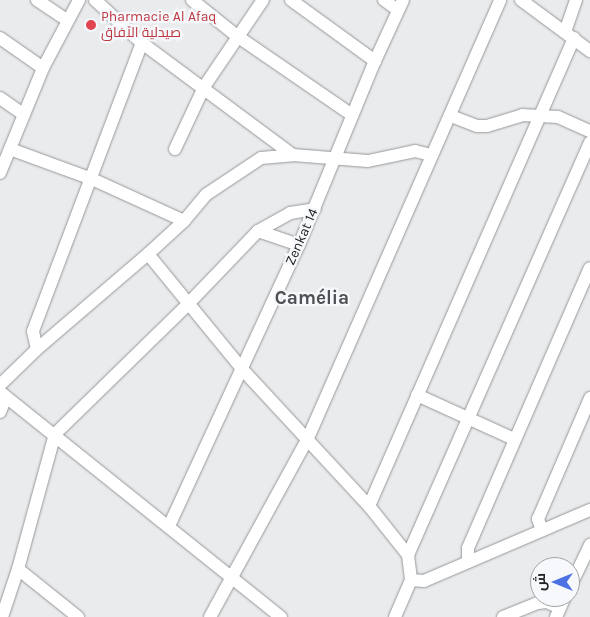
<!DOCTYPE html>
<html>
<head>
<meta charset="utf-8">
<style>
  body { margin:0 }
  #map { position:relative; width:590px; height:617px; overflow:hidden; background:#e9ebed; font-family:Karla,Cairo,sans-serif }
  div>[style] { position:absolute }
  .roads { filter:drop-shadow(0 0 1px #969799) drop-shadow(0 0 1px #969799) }
  .street>* { height:12px; margin:-6px; padding:0 6px; transform-origin:6px; border-radius:6px; background:#fff }
  .dots>* { width:14px; height:14px; translate:-50% -50%; box-sizing:border-box; border:2px solid #f6f8fb; border-radius:50% }
  span { translate:-50% -50%; white-space:nowrap; text-align:center; line-height:1.15; -webkit-text-stroke:4.5px #f6f8fb; paint-order:stroke }
  .health-label { font-size:14px; color:#be3a42 }
  .left { translate:0 -50%; text-align:left }
  .street-label { font-size:14px; color:#232324 }
  .district-label { font-size:19px; color:#4f5053; font-weight:700 }
  .north { position:absolute; left:530px; top:557px; width:50px; height:50px; box-sizing:border-box; background:#f6f8fb; border:1px solid #a2a3a5; border-radius:50%; rotate:270deg; font-size:14px; font-weight:700; line-height:20px; text-align:center; color:#232324 }
  .north::after { content:''; display:block; margin:auto; width:18px; height:22px; background:#4c71e5; clip-path:polygon(50% 0,100% 100%,50% 72%,0 100%) }
</style>
</head>
<body>
<div id="map">
  <div class="roads">
    <div class="street">
      <div style="left:37px;top:0;width:36px;rotate:34deg"></div>
      <div style="left:95px;top:0;width:64px;rotate:42.5deg"></div>
      <div style="left:142px;top:43px;width:188px;rotate:36.6deg"></div>
      <div style="left:192px;top:0;width:58px;rotate:38.7deg"></div>
      <div style="left:237px;top:36px;width:140px;rotate:34.5deg"></div>
      <div style="left:291px;top:0;width:104px;rotate:36deg"></div>
      <div style="left:384px;top:0;width:17px;rotate:36deg"></div>
      <div style="left:521px;top:0;width:86px;rotate:36.5deg"></div>
      <div style="left:565px;top:32px;width:34px;rotate:-71deg"></div>
      <div style="left:0;top:38px;width:52px;rotate:34.9deg"></div>
      <div style="left:0;top:98px;width:29px;rotate:35deg"></div>
      <div style="left:451px;top:116px;width:28px;rotate:21deg"></div>
      <div style="left:477px;top:126px;width:10px"></div>
      <div style="left:487px;top:126px;width:37px;rotate:-17deg"></div>
      <div style="left:522px;top:115px;width:36px;rotate:3deg"></div>
      <div style="left:558px;top:117px;width:35px;rotate:24deg"></div>
      <div style="left:10px;top:149px;width:87px;rotate:20.1deg"></div>
      <div style="left:92px;top:179px;width:101px;rotate:24.5deg"></div>
      <div style="left:175px;top:149px;width:68px;rotate:-64.9deg"></div>
      <div style="left:204px;top:87px;width:105px;rotate:-55.9deg"></div>
      <div style="left:0;top:173px;width:113px;rotate:-67.7deg"></div>
      <div style="left:43px;top:68px;width:77px;rotate:-62.1deg"></div>
      <div style="left:258px;top:231px;width:43px;rotate:18.9deg"></div>
      <div style="left:148px;top:254px;width:149px;rotate:50.7deg"></div>
      <div style="left:242px;top:369px;width:187px;rotate:47.2deg"></div>
      <div style="left:369px;top:506px;width:63px;rotate:51.5deg"></div>
      <div style="left:408px;top:555px;width:25px;rotate:83deg"></div>
      <div style="left:411px;top:580px;width:40px;rotate:113.4deg"></div>
      <div style="left:37px;top:349px;width:18px;rotate:-103deg"></div>
      <div style="left:33px;top:331px;width:308px;rotate:-69.3deg"></div>
      <div style="left:0;top:385px;width:52px;rotate:-44.2deg"></div>
      <div style="left:37px;top:349px;width:146px;rotate:-40.6deg"></div>
      <div style="left:148px;top:254px;width:49px;rotate:-42.5deg"></div>
      <div style="left:184px;top:221px;width:35px;rotate:-50deg"></div>
      <div style="left:207px;top:194px;width:65px;rotate:-33.7deg"></div>
      <div style="left:261px;top:158px;width:32px;rotate:-5deg"></div>
      <div style="left:293px;top:155px;width:75px;rotate:4.6deg"></div>
      <div style="left:368px;top:161px;width:48px;rotate:-12deg"></div>
      <div style="left:415px;top:151px;width:16px;rotate:14deg"></div>
      <div style="left:0;top:392px;width:360px;rotate:38.7deg"></div>
      <div style="left:417px;top:395px;width:107px;rotate:24.4deg"></div>
      <div style="left:0;top:412px;width:16px;rotate:-68deg"></div>
      <div style="left:369px;top:506px;width:511px;rotate:-66.34deg"></div>
      <div style="left:169px;top:526px;width:310px;rotate:-65.2deg"></div>
      <div style="left:299px;top:245px;width:199px;rotate:-67.6deg"></div>
      <div style="left:375px;top:61px;width:67px;rotate:-65.3deg"></div>
      <div style="left:542px;top:530px;width:12px;rotate:-110deg"></div>
      <div style="left:538px;top:519px;width:132px;rotate:-66.7deg"></div>
      <div style="left:408px;top:555px;width:451px;rotate:-66.2deg"></div>
      <div style="left:468px;top:562px;width:14px;rotate:-90deg"></div>
      <div style="left:468px;top:548px;width:305px;rotate:-66.5deg"></div>
      <div style="left:18px;top:569px;width:77px;rotate:38.7deg"></div>
      <div style="left:411px;top:580px;width:13px;rotate:4deg"></div>
      <div style="left:424px;top:581px;width:181px;rotate:-23.2deg"></div>
      <div style="left:570px;top:587px;width:47px;rotate:-64.5deg"></div>
      <div style="left:2px;top:617px;width:51px;rotate:-71.6deg"></div>
      <div style="left:18px;top:569px;width:140px;rotate:-74.7deg"></div>
      <div style="left:55px;top:434px;width:186px;rotate:-44.3deg"></div>
      <div style="left:188px;top:304px;width:101px;rotate:-46.2deg"></div>
      <div style="left:258px;top:231px;width:37px;rotate:-29deg"></div>
      <div style="left:290px;top:213px;width:25px;rotate:-9deg"></div>
      <div style="left:210px;top:617px;width:204px;rotate:-61.3deg"></div>
      <div style="left:308px;top:438px;width:478px;rotate:-66.3deg"></div>
      <div style="left:503px;top:617px;width:38px;rotate:-22deg"></div>
      <div style="left:538px;top:603px;width:9px;rotate:-6deg"></div>
      <div style="left:547px;top:602px;width:14px;rotate:25deg"></div>
      <div style="left:556px;top:617px;width:22px;rotate:-66deg"></div>
    </div>
  </div>
  <div class="dots">
    <div style="left:91px;top:25px;background:#e0444e"></div>
  </div>
  <div class="health-label">
    <span class="left" style="left:101px;top:25px">Pharmacie Al Afaq<br>صيدلية الاًفاق</span>
  </div>
  <div class="street-label">
    <span style="left:302px;top:237px;rotate:-66deg">Zenkat 14</span>
  </div>
  <div class="district-label">
    <span style="left:312px;top:299px">Camélia</span>
  </div>
  <div class="north">ش</div>
</div>
</body>
</html>
